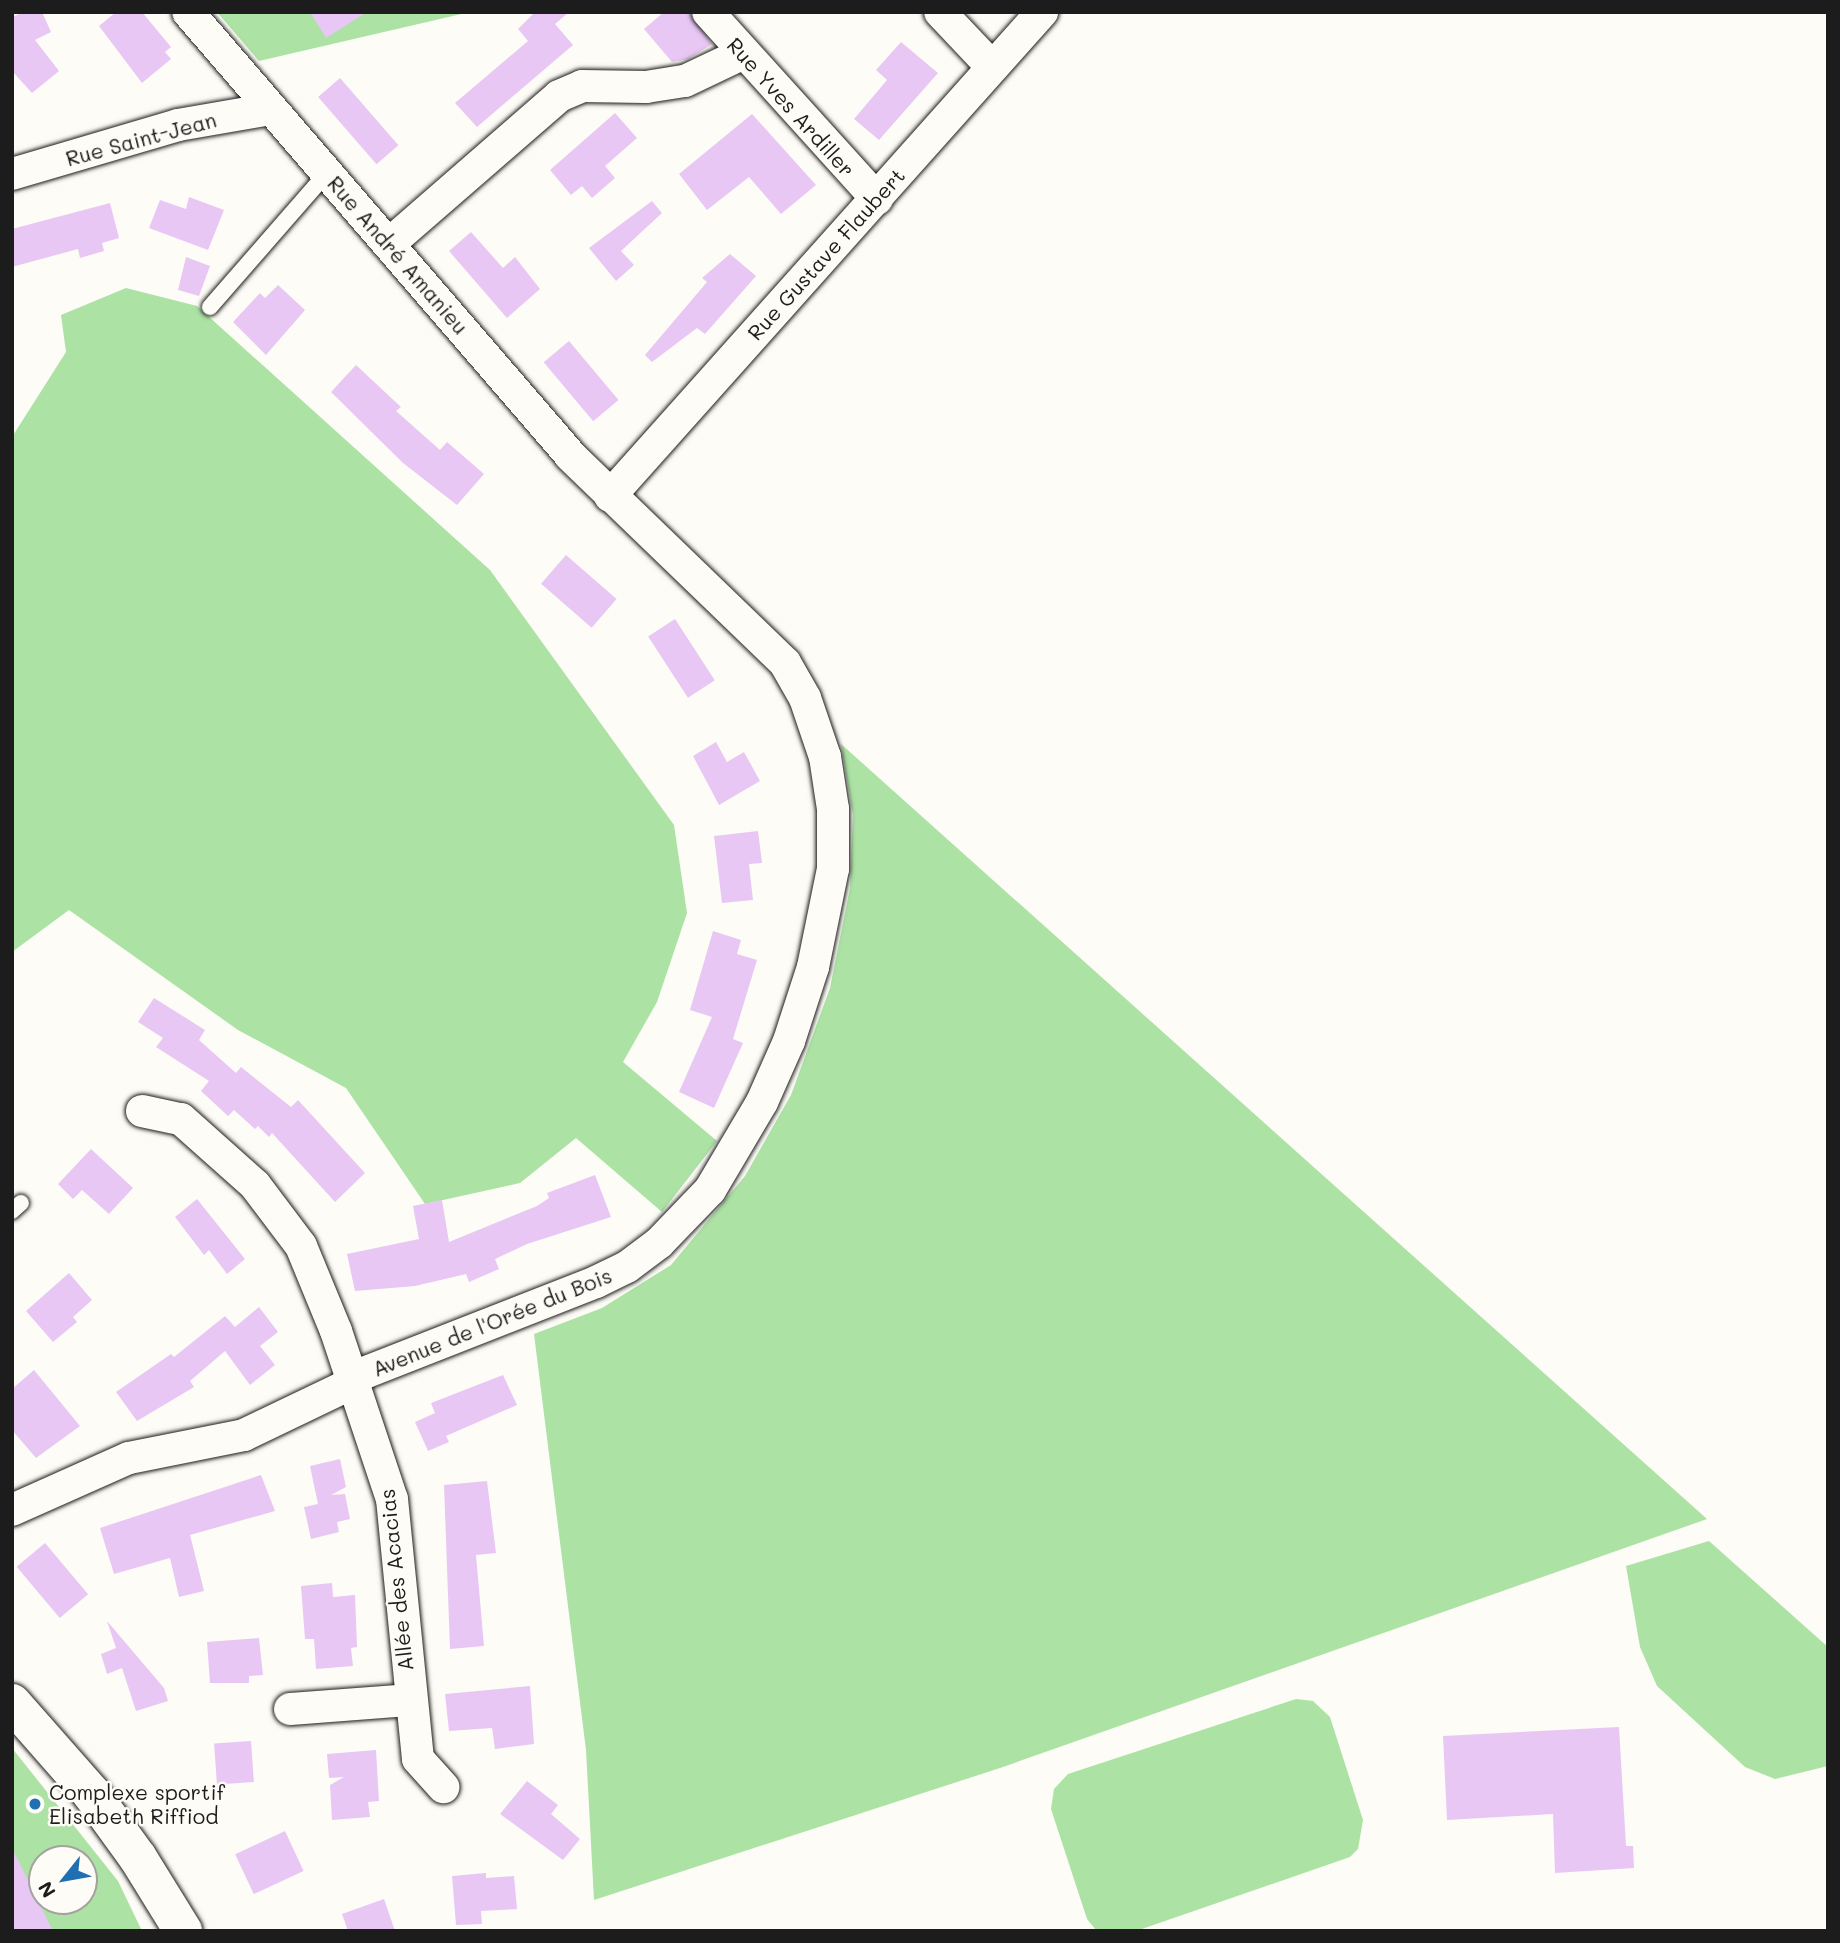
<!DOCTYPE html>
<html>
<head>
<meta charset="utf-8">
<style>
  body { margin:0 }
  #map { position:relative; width:1840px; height:1943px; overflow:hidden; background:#fdfcf7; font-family:Mali,sans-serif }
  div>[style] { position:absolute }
  .green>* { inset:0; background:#ace2a4 }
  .building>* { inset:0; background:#e9c7f4; transform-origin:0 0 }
  .roads { filter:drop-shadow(0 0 2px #1c1c1c) drop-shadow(0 0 2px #1c1c1c) }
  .lane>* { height:16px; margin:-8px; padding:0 8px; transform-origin:8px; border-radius:8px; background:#fdfcf7 }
  .street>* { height:32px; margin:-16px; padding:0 16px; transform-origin:16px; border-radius:16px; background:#fdfcf7 }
  .secondary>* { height:38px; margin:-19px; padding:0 19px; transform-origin:19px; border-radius:19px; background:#fdfcf7 }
  .dots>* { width:19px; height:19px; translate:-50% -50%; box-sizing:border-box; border:4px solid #fdfcf7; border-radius:50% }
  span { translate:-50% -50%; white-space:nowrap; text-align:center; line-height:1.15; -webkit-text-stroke:5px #fdfcf7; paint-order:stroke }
  .street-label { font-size:21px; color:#1c1c1c }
  .poi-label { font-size:21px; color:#1c1c1c }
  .left { translate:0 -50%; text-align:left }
  .frame { position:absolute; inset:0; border:14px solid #1c1c1c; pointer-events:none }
  .north { position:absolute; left:28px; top:1845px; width:70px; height:70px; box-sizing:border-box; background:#fdfcf7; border:2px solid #a3a29f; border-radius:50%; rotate:239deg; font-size:19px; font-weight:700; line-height:28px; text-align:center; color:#1c1c1c }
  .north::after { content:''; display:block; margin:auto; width:24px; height:32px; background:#1f6fb2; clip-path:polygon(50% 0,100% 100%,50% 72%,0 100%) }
</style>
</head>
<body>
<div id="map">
  <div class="green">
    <div style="clip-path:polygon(217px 12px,470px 12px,259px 61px)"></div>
    <div style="clip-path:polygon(126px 288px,197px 306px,490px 570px,674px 825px,687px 913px,657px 1002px,623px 1062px,717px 1141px,662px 1212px,576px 1138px,520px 1183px,425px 1204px,346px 1088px,238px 1030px,69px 910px,12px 952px,12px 437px,66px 352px,61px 315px)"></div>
    <div style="clip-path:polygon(841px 744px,1707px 1519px,1000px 1768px,594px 1900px,586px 1750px,534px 1334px,602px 1308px,671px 1265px,745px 1176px,791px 1095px,830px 988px,850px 888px,853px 815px)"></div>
    <div style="clip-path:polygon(1709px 1541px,1828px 1647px,1828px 1766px,1775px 1779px,1745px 1767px,1657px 1686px,1640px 1647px,1626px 1566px)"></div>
    <div style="clip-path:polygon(1296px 1699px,1313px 1701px,1330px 1717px,1363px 1820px,1358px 1849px,1350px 1857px,1136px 1931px,1096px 1930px,1087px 1919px,1051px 1809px,1054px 1789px,1068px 1774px)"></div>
    <div style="clip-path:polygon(evenodd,12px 1748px,118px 1881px,142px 1931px,12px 1931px,12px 1748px,42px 1859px,84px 1859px,84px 1901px,42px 1901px,42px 1859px)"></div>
  </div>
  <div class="building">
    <div style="clip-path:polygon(23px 12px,42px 12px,51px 32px,35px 40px,59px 71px,32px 93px,12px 71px,12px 13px,15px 16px)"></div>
    <div style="clip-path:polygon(116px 12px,142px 12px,171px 47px,165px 52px,171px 59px,142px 83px,99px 26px)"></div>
    <div style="clip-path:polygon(310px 12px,367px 12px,326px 38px)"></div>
    <div style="clip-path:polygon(535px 12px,569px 12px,555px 24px,573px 45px,477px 127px,455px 103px,528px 41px,518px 29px)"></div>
    <div style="clip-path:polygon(664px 12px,689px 12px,712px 44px,688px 59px,672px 62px,644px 29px)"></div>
    <div style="clip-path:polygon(901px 42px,938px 73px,879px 140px,854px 119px,887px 80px,876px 70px)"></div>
    <div style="left:340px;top:78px;width:89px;height:29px;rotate:49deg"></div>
    <div style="clip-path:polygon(615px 113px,637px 138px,605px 166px,615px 178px,592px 198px,582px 186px,571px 195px,550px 170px)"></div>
    <div style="clip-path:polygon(752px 114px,816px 185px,781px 214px,749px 177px,707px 210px,679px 174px)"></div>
    <div style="clip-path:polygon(189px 197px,224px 210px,208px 250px,149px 228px,160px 200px,186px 209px)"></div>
    <div style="clip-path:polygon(652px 201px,662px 213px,621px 251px,634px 265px,616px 281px,589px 248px)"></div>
    <div style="clip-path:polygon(110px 203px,119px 238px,102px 243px,104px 251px,80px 258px,78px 249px,12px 267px,12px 229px)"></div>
    <div style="clip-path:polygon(471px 232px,503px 268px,515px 257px,540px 289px,507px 318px,449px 251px)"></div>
    <div style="clip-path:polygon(730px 254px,756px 276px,705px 334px,697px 328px,652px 362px,645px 355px,707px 282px,702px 278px)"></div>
    <div style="clip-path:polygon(186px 257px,210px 266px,199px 296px,178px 290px)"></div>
    <div style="clip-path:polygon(278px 285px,305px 310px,266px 355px,233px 322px,260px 293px,265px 298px)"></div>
    <div style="left:569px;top:341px;width:77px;height:33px;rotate:50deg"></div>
    <div style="clip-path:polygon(356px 365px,401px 407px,396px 411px,440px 450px,447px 442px,484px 474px,457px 505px,403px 463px,331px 392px)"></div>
    <div style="left:566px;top:555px;width:67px;height:38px;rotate:41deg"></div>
    <div style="left:675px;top:619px;width:73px;height:32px;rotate:57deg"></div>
    <div style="clip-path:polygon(716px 742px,727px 762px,744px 752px,760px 781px,719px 805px,693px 756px)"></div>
    <div style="clip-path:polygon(758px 831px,762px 863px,749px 864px,753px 900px,722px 903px,714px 836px)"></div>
    <div style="clip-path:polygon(713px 931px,741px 940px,737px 954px,757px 960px,733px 1039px,743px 1043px,714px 1108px,679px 1092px,712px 1017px,690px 1010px)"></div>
    <div style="clip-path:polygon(154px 998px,205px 1030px,199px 1040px,236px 1073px,241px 1067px,291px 1107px,298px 1100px,365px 1173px,335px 1202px,272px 1133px,269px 1137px,258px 1126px,255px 1129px,234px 1110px,228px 1116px,201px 1091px,209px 1081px,156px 1047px,163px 1038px,138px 1022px)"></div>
    <div style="clip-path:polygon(91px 1149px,133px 1188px,109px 1214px,82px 1190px,73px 1199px,58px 1184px)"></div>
    <div style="clip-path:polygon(595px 1175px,611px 1217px,527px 1244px,495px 1259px,499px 1269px,469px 1282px,466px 1274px,415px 1286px,355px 1291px,347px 1254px,419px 1239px,413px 1206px,442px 1200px,449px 1242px,537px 1206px,549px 1198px,547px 1193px)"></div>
    <div style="clip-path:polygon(197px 1199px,245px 1259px,227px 1274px,209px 1250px,204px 1255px,175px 1217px)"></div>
    <div style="clip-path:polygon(69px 1273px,92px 1300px,73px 1317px,77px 1322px,53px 1342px,26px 1311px)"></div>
    <div style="clip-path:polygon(259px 1307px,278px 1332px,260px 1346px,275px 1365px,250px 1385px,225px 1351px,190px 1381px,194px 1387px,137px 1421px,116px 1392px,171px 1354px,174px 1357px,225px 1316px,235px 1327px)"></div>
    <div style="clip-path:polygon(34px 1370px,80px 1426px,36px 1458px,12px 1430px,12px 1389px)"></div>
    <div style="clip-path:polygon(503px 1375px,517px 1405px,446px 1436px,449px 1442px,428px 1451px,415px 1422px,435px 1413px,431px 1403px)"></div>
    <div style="clip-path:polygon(340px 1459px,346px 1487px,331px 1495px,345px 1494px,350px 1519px,337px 1522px,339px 1532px,311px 1539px,304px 1507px,318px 1504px,310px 1466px)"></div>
    <div style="clip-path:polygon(261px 1475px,275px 1511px,190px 1535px,204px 1591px,179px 1597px,170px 1558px,114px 1574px,100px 1528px)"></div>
    <div style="clip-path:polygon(487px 1481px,496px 1553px,476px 1555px,484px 1646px,450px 1649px,444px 1485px)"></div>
    <div style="left:45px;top:1543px;width:67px;height:37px;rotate:50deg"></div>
    <div style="clip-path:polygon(332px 1583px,333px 1597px,355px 1595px,357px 1647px,351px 1648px,353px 1666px,316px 1669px,314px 1639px,305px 1639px,301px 1586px)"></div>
    <div style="clip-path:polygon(107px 1621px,164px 1688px,168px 1701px,136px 1711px,122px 1668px,107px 1674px,101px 1654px,116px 1648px)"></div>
    <div style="clip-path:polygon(259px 1638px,263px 1675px,249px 1676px,249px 1683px,210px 1683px,207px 1642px)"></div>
    <div style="clip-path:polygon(530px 1686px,534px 1744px,495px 1749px,492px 1728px,449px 1731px,445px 1694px)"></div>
    <div style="clip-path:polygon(1619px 1727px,1626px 1846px,1633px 1846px,1634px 1868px,1555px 1873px,1553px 1814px,1447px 1820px,1443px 1736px)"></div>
    <div style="left:251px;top:1741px;width:41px;height:37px;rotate:86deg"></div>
    <div style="clip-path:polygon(376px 1750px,379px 1801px,368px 1802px,370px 1817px,332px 1820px,330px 1785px,344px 1777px,329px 1778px,327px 1754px)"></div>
    <div style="clip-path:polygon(527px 1781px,558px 1805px,551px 1814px,580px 1839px,563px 1860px,500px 1814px)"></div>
    <div style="left:285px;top:1831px;width:44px;height:55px;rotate:65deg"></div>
    <div style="clip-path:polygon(12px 1848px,53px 1931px,12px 1931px)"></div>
    <div style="clip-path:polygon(486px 1873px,486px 1878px,514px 1876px,517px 1909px,481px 1911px,482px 1924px,456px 1925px,452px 1876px)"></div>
    <div style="clip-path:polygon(384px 1899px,395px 1931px,348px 1931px,342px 1914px)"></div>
  </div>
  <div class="roads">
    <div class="lane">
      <div style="left:210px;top:307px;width:178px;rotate:-48.9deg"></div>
      <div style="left:12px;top:1211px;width:12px;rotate:-42deg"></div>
    </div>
    <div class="street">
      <div style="left:708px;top:12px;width:252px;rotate:47.9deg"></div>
      <div style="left:940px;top:12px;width:76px;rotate:46.6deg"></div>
      <div style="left:12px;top:174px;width:173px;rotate:-16.4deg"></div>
      <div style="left:178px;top:125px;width:94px;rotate:-9.8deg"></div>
      <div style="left:389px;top:244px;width:225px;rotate:-41deg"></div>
      <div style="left:559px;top:96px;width:25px;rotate:-23deg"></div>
      <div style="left:582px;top:86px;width:64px;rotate:0.9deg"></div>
      <div style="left:646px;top:87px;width:39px;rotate:-9deg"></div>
      <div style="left:685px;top:81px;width:65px;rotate:-25.4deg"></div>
      <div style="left:610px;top:496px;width:649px;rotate:-48.25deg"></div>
      <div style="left:142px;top:1111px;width:40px;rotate:12deg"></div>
      <div style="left:181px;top:1119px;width:99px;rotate:41.7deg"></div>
      <div style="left:255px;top:1185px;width:76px;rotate:53deg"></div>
      <div style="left:301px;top:1246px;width:92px;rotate:67.6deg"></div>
      <div style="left:336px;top:1331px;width:177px;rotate:71.6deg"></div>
      <div style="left:392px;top:1499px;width:261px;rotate:84.3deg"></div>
      <div style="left:418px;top:1759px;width:38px;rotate:48deg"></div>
      <div style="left:12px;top:1510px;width:128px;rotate:-24deg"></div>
      <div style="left:129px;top:1458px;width:117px;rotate:-11.3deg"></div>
      <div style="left:244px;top:1435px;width:109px;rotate:-25.6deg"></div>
      <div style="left:342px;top:1388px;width:27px;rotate:-34deg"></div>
      <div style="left:364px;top:1373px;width:249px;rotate:-21.4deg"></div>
      <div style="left:596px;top:1282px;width:34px;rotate:-26deg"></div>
      <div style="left:627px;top:1267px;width:40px;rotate:-37deg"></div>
      <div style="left:659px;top:1243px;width:74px;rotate:-46.1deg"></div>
      <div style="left:710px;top:1190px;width:102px;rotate:-59.4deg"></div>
      <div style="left:762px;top:1102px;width:67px;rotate:-66.1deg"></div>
      <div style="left:789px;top:1041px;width:78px;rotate:-72deg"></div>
      <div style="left:813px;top:967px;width:100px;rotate:-78.5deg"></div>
      <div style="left:833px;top:869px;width:60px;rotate:-90deg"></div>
      <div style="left:833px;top:809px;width:53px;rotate:-98.7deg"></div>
      <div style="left:825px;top:757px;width:62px;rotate:-108.7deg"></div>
      <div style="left:805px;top:698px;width:40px;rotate:-119.7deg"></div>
      <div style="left:785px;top:663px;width:298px;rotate:-136deg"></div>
      <div style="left:571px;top:456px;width:586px;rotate:-130.78deg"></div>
      <div style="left:290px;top:1709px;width:119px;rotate:-4.3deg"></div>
    </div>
    <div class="secondary">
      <div style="left:12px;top:1703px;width:120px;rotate:48.7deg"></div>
      <div style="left:91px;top:1793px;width:80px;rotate:54.1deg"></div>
      <div style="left:138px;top:1858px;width:86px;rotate:58.3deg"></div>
    </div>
  </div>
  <div class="dots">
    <div style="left:35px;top:1804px;background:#1f6fb2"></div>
  </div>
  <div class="street-label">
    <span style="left:791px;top:107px;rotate:48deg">Rue Yves Ardiller</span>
    <span style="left:141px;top:139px;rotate:-15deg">Rue Saint-Jean</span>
    <span style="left:826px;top:254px;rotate:-48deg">Rue Gustave Flaubert</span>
    <span style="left:398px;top:255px;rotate:49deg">Rue André Amanieu</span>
    <span style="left:492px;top:1322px;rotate:-22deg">Avenue de l'Orée du Bois</span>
    <span style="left:396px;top:1580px;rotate:-96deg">Allée des Acacias</span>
  </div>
  <div class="poi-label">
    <span class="left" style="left:49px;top:1804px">Complexe sportif<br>Elisabeth Riffiod</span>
  </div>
  <div class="frame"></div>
  <div class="north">N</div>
</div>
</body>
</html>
